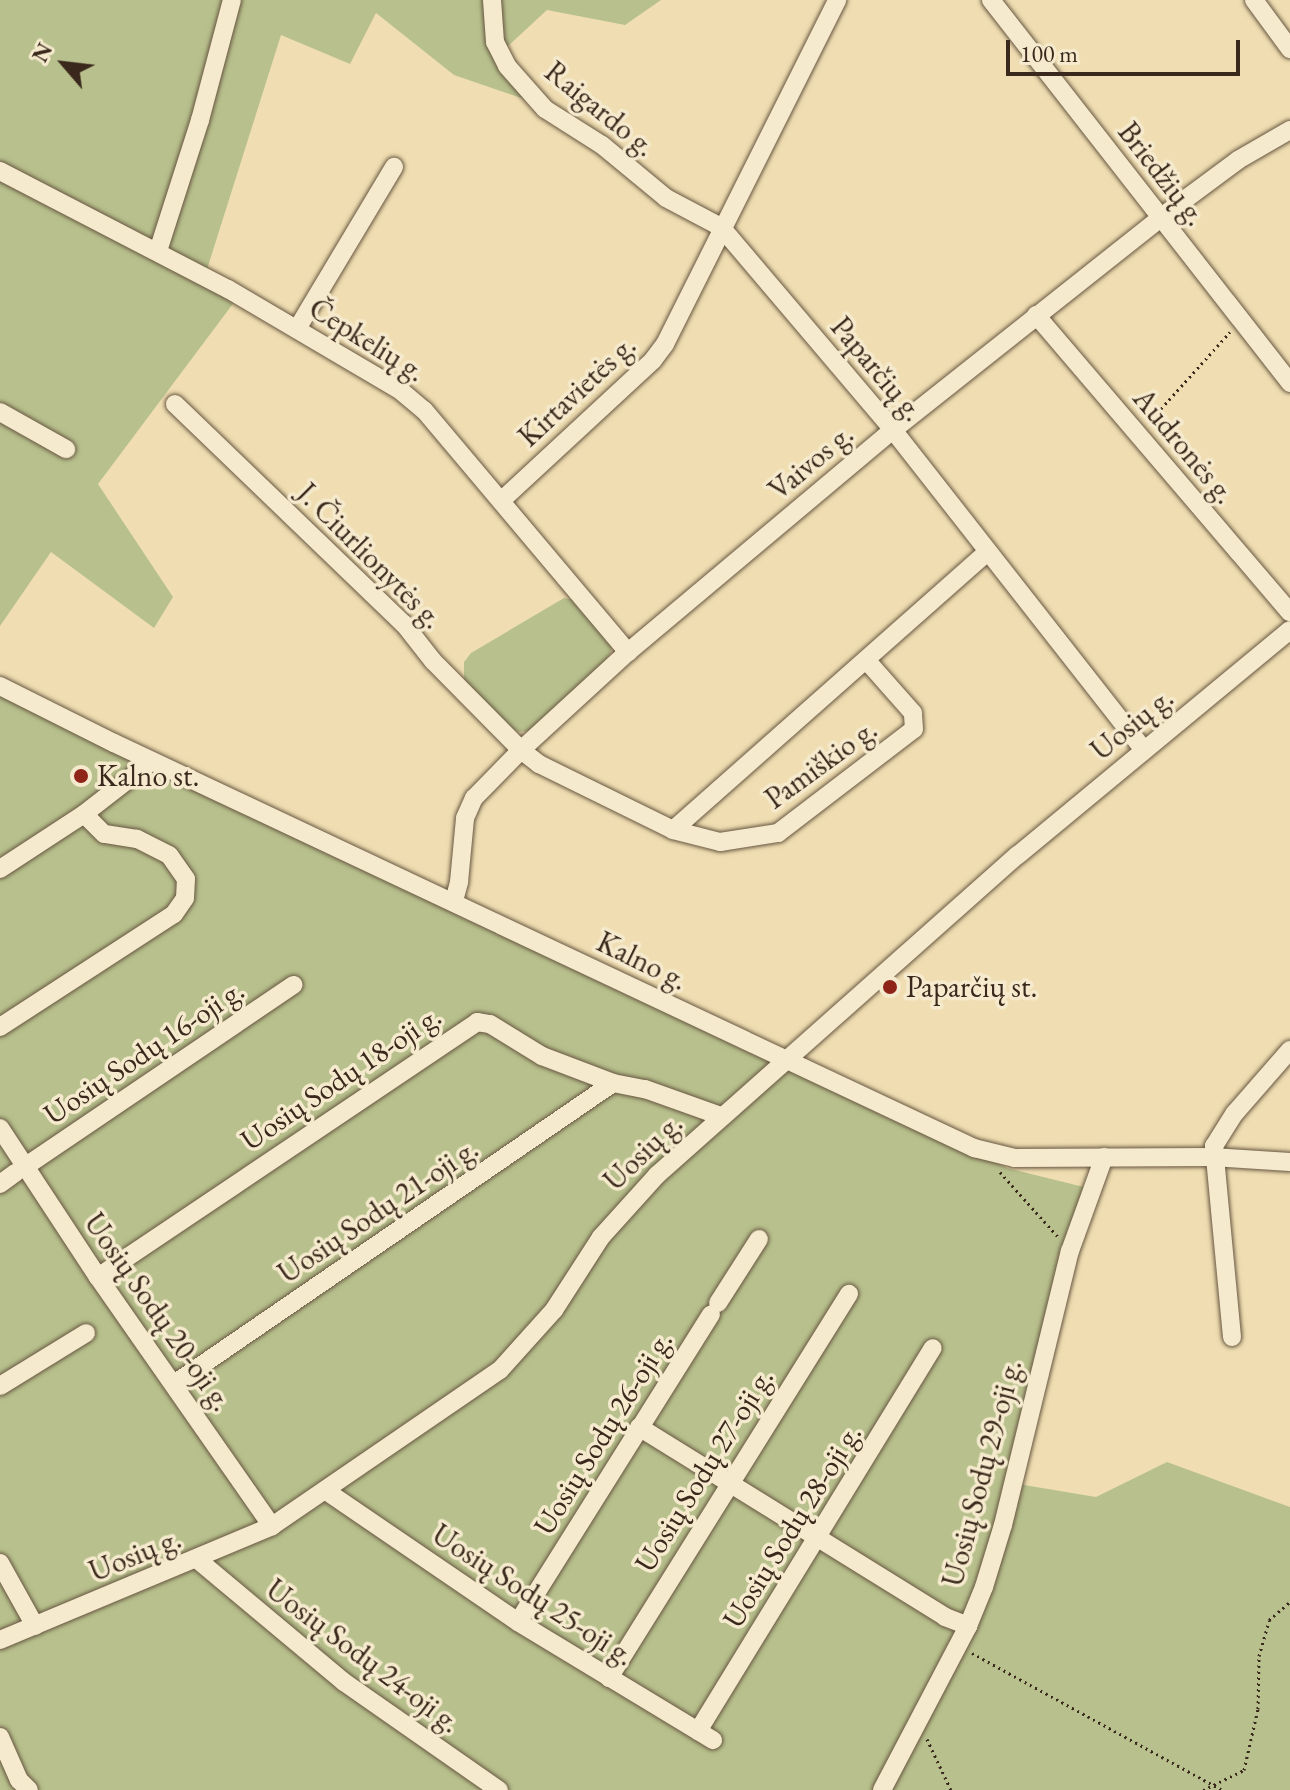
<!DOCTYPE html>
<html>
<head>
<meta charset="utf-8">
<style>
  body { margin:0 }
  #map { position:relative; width:1290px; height:1790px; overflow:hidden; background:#f0deb2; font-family:"EB Garamond",serif }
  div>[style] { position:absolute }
  .green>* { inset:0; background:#b8c18d }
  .path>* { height:3px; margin-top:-1.5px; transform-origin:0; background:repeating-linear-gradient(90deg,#39281b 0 2px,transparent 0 6px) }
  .roads { filter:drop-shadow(0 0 2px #675641) drop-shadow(0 0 2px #675641) }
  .street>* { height:18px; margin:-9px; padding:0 9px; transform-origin:9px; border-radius:9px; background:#f5eacd }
  .dots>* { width:22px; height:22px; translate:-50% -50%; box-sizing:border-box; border:4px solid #f5eacd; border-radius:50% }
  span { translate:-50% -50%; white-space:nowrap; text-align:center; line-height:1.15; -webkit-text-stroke:7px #f5eacd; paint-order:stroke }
  .street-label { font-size:30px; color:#39281b }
  .poi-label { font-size:30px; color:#39281b }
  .left { translate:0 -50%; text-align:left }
  .north { position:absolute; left:24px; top:24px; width:80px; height:80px; -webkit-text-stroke:6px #f5eacd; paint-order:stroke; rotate:298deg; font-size:22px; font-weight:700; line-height:32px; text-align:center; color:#39281b }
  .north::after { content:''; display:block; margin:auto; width:28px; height:36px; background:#39281b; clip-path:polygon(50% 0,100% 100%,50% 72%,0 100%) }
  .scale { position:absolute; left:1006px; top:40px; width:234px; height:36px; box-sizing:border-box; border:4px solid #39281b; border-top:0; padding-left:10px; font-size:24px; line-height:28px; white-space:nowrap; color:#39281b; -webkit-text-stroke:6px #f5eacd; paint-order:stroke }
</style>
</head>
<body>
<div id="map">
  <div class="green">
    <div style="clip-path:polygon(0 0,661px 0,625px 25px,547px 10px,497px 56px,530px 101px,454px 75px,376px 13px,350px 64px,281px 35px,203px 282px,235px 301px,98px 484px,173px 597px,154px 628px,51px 552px,0 626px)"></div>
    <div style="clip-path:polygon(564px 598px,574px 600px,612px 646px,610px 654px,599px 669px,529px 731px,519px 732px,509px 728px,464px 680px,464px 662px,471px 653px)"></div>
    <div style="clip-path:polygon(0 680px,1007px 1168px,1100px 1191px,1059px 1304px,1018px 1484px,1096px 1497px,1167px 1462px,1290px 1507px,1290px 1790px,0 1790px)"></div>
  </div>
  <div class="path">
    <div style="left:1149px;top:422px;width:121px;rotate:-48deg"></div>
    <div style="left:1000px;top:1172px;width:89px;rotate:48.2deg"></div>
    <div style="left:972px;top:1653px;width:285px;rotate:28.7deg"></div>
    <div style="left:927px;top:1739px;width:56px;rotate:64.8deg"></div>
    <div style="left:1203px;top:1790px;width:46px;rotate:-26deg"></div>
    <div style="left:1244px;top:1770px;width:63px;rotate:-77.1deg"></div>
    <div style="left:1258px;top:1709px;width:53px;rotate:-88.9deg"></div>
    <div style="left:1259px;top:1656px;width:37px;rotate:-74deg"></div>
    <div style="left:1269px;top:1620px;width:28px;rotate:-41deg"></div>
  </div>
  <div class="roads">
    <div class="street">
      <div style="left:492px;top:0;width:42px;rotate:85.9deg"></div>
      <div style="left:495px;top:42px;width:27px;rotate:63deg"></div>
      <div style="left:507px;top:66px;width:57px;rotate:48.5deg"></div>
      <div style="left:545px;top:109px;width:67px;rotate:32.3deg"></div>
      <div style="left:602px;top:145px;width:83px;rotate:39.6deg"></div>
      <div style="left:666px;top:198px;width:62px;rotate:27.8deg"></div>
      <div style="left:721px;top:227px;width:266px;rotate:49.7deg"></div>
      <div style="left:893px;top:430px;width:407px;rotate:51.9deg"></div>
      <div style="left:991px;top:0;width:486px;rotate:52deg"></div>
      <div style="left:1254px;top:0;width:61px;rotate:53.7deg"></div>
      <div style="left:0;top:171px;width:257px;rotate:27.4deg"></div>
      <div style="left:228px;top:289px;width:201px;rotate:30.5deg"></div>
      <div style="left:401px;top:391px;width:30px;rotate:40deg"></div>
      <div style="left:424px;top:410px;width:317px;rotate:49.9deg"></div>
      <div style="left:158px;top:251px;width:138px;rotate:-72.2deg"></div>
      <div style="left:200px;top:120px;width:124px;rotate:-75.1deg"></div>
      <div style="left:1036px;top:315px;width:391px;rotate:49.5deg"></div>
      <div style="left:297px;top:329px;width:189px;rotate:-59.1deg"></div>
      <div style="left:175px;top:404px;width:318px;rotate:43.9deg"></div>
      <div style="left:404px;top:624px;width:47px;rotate:51.9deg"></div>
      <div style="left:433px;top:661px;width:125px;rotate:45.3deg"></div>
      <div style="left:521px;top:750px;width:23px;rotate:38deg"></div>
      <div style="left:539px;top:764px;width:149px;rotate:26.2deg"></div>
      <div style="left:673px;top:830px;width:49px;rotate:14.3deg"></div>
      <div style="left:720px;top:842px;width:59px;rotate:-8.8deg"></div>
      <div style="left:778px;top:833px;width:171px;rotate:-37.4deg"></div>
      <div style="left:914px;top:729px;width:16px;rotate:-94deg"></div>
      <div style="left:913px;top:713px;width:69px;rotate:-131.5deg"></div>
      <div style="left:0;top:412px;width:76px;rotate:29.3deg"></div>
      <div style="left:502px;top:500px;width:206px;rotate:-42.8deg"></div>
      <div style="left:653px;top:360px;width:20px;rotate:-53deg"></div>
      <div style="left:665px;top:344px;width:385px;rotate:-63.4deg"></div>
      <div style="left:0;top:686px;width:127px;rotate:26.6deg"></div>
      <div style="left:114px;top:743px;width:951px;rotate:25.22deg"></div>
      <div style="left:974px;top:1148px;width:42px;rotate:13.7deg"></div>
      <div style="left:1015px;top:1158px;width:197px;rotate:-0.3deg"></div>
      <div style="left:1212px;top:1157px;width:78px;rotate:3.7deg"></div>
      <div style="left:673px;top:830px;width:419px;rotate:-41.5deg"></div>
      <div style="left:0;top:869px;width:100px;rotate:-33.2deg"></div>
      <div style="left:84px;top:814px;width:86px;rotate:-37.9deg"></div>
      <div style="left:454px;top:901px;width:20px;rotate:-75deg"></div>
      <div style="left:459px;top:882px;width:64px;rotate:-84.6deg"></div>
      <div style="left:465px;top:818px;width:22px;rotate:-66deg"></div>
      <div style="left:474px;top:798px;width:67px;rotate:-45.6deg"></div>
      <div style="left:521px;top:750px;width:145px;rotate:-42.5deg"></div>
      <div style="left:628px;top:652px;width:346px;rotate:-40deg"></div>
      <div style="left:893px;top:430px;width:341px;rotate:-38.4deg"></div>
      <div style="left:1160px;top:218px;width:97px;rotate:-36.6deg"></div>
      <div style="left:1238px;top:160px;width:60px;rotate:-30deg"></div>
      <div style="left:0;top:1027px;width:207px;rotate:-33deg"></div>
      <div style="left:174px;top:914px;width:19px;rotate:-55deg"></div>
      <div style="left:185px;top:898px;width:19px;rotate:-87deg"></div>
      <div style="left:186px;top:879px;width:29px;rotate:-125deg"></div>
      <div style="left:169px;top:855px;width:36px;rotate:-153deg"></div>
      <div style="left:137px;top:839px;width:33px;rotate:-171deg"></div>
      <div style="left:104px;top:834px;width:28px;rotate:-135deg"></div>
      <div style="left:0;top:1128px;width:178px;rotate:56.7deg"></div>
      <div style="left:98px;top:1277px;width:304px;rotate:55.1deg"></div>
      <div style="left:26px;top:1166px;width:323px;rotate:-34.1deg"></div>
      <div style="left:0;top:1184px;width:19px;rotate:-36deg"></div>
      <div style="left:98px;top:1277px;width:457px;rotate:-33.9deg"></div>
      <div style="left:477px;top:1022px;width:13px;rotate:9deg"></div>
      <div style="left:490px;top:1024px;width:61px;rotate:31.6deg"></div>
      <div style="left:542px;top:1056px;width:76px;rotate:20.8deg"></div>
      <div style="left:613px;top:1083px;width:33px;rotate:11deg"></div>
      <div style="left:645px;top:1089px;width:81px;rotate:19.6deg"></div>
      <div style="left:718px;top:1303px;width:76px;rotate:-57.4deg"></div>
      <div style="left:1232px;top:1337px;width:192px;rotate:-95.4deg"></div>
      <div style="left:1214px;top:1146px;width:39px;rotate:-58deg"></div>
      <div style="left:1235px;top:1113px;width:84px;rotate:-48.9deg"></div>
      <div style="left:174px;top:1384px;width:532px;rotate:-34.44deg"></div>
      <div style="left:0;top:1386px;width:101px;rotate:-31.6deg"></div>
      <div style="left:639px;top:1427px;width:360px;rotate:31.8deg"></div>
      <div style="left:945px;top:1617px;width:25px;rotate:21deg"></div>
      <div style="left:326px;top:1491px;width:232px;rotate:34.3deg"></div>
      <div style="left:518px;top:1622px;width:228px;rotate:31.2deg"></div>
      <div style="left:198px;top:1560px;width:190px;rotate:39.9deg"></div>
      <div style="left:344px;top:1682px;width:189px;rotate:34.9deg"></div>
      <div style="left:0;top:1563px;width:72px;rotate:60.9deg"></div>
      <div style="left:518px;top:1622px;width:363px;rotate:-57.9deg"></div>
      <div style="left:0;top:1640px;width:295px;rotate:-22.7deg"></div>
      <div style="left:272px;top:1526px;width:276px;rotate:-34.4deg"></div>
      <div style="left:500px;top:1370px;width:81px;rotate:-48deg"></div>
      <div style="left:554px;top:1310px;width:87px;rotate:-57.2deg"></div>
      <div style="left:601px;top:1237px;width:84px;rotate:-47.9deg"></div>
      <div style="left:657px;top:1175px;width:482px;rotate:-41.6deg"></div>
      <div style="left:1018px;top:855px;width:353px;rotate:-39.6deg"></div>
      <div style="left:609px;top:1678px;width:453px;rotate:-58deg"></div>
      <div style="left:698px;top:1731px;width:449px;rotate:-58.5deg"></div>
      <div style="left:0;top:1737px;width:47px;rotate:66.2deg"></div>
      <div style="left:19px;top:1780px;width:14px;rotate:45deg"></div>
      <div style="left:882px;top:1790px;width:185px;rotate:-62.3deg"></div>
      <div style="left:968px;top:1626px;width:42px;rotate:-67.7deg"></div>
      <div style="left:984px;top:1587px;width:65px;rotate:-73deg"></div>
      <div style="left:1003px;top:1525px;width:282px;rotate:-76.3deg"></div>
      <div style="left:1070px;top:1251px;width:100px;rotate:-70.1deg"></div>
    </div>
  </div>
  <div class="dots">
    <div style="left:81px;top:776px;background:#8f2418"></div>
    <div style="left:890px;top:987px;background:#8f2418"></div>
  </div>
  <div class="street-label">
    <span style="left:600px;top:109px;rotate:39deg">Raigardo g.</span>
    <span style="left:1162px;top:174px;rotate:52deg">Briedžių g.</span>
    <span style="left:367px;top:340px;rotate:32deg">Čepkelių g.</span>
    <span style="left:877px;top:369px;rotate:50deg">Paparčių g.</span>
    <span style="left:577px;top:391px;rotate:-43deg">Kirtavietės g.</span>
    <span style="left:1184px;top:446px;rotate:50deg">Audronės g.</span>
    <span style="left:811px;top:462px;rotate:-40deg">Vaivos g.</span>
    <span style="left:370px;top:556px;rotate:45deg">J. Čiurlionytės g.</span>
    <span style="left:1132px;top:724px;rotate:-39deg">Uosių g.</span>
    <span style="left:821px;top:764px;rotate:-36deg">Pamiškio g.</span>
    <span style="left:642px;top:961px;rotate:26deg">Kalno g.</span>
    <span style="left:144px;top:1052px;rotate:-34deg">Uosių Sodų 16-oji g.</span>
    <span style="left:341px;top:1078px;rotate:-34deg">Uosių Sodų 18-oji g.</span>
    <span style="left:643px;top:1152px;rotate:-44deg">Uosių g.</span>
    <span style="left:378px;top:1211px;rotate:-34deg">Uosių Sodų 21-oji g.</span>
    <span style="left:158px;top:1312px;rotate:55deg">Uosių Sodų 20-oji g.</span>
    <span style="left:603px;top:1433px;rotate:-58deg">Uosių Sodų 26-oji g.</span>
    <span style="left:704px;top:1470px;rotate:-58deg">Uosių Sodų 27-oji g.</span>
    <span style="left:982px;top:1473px;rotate:-75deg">Uosių Sodų 29-oji g.</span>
    <span style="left:792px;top:1526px;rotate:-58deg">Uosių Sodų 28-oji g.</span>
    <span style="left:135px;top:1555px;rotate:-22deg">Uosių g.</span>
    <span style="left:533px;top:1595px;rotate:33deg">Uosių Sodų 25-oji g.</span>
    <span style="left:363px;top:1656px;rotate:37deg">Uosių Sodų 24-oji g.</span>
  </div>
  <div class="poi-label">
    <span class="left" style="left:97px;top:776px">Kalno st.</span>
    <span class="left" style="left:906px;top:987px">Paparčių st.</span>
  </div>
  <div class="north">N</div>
  <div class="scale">100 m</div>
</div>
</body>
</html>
